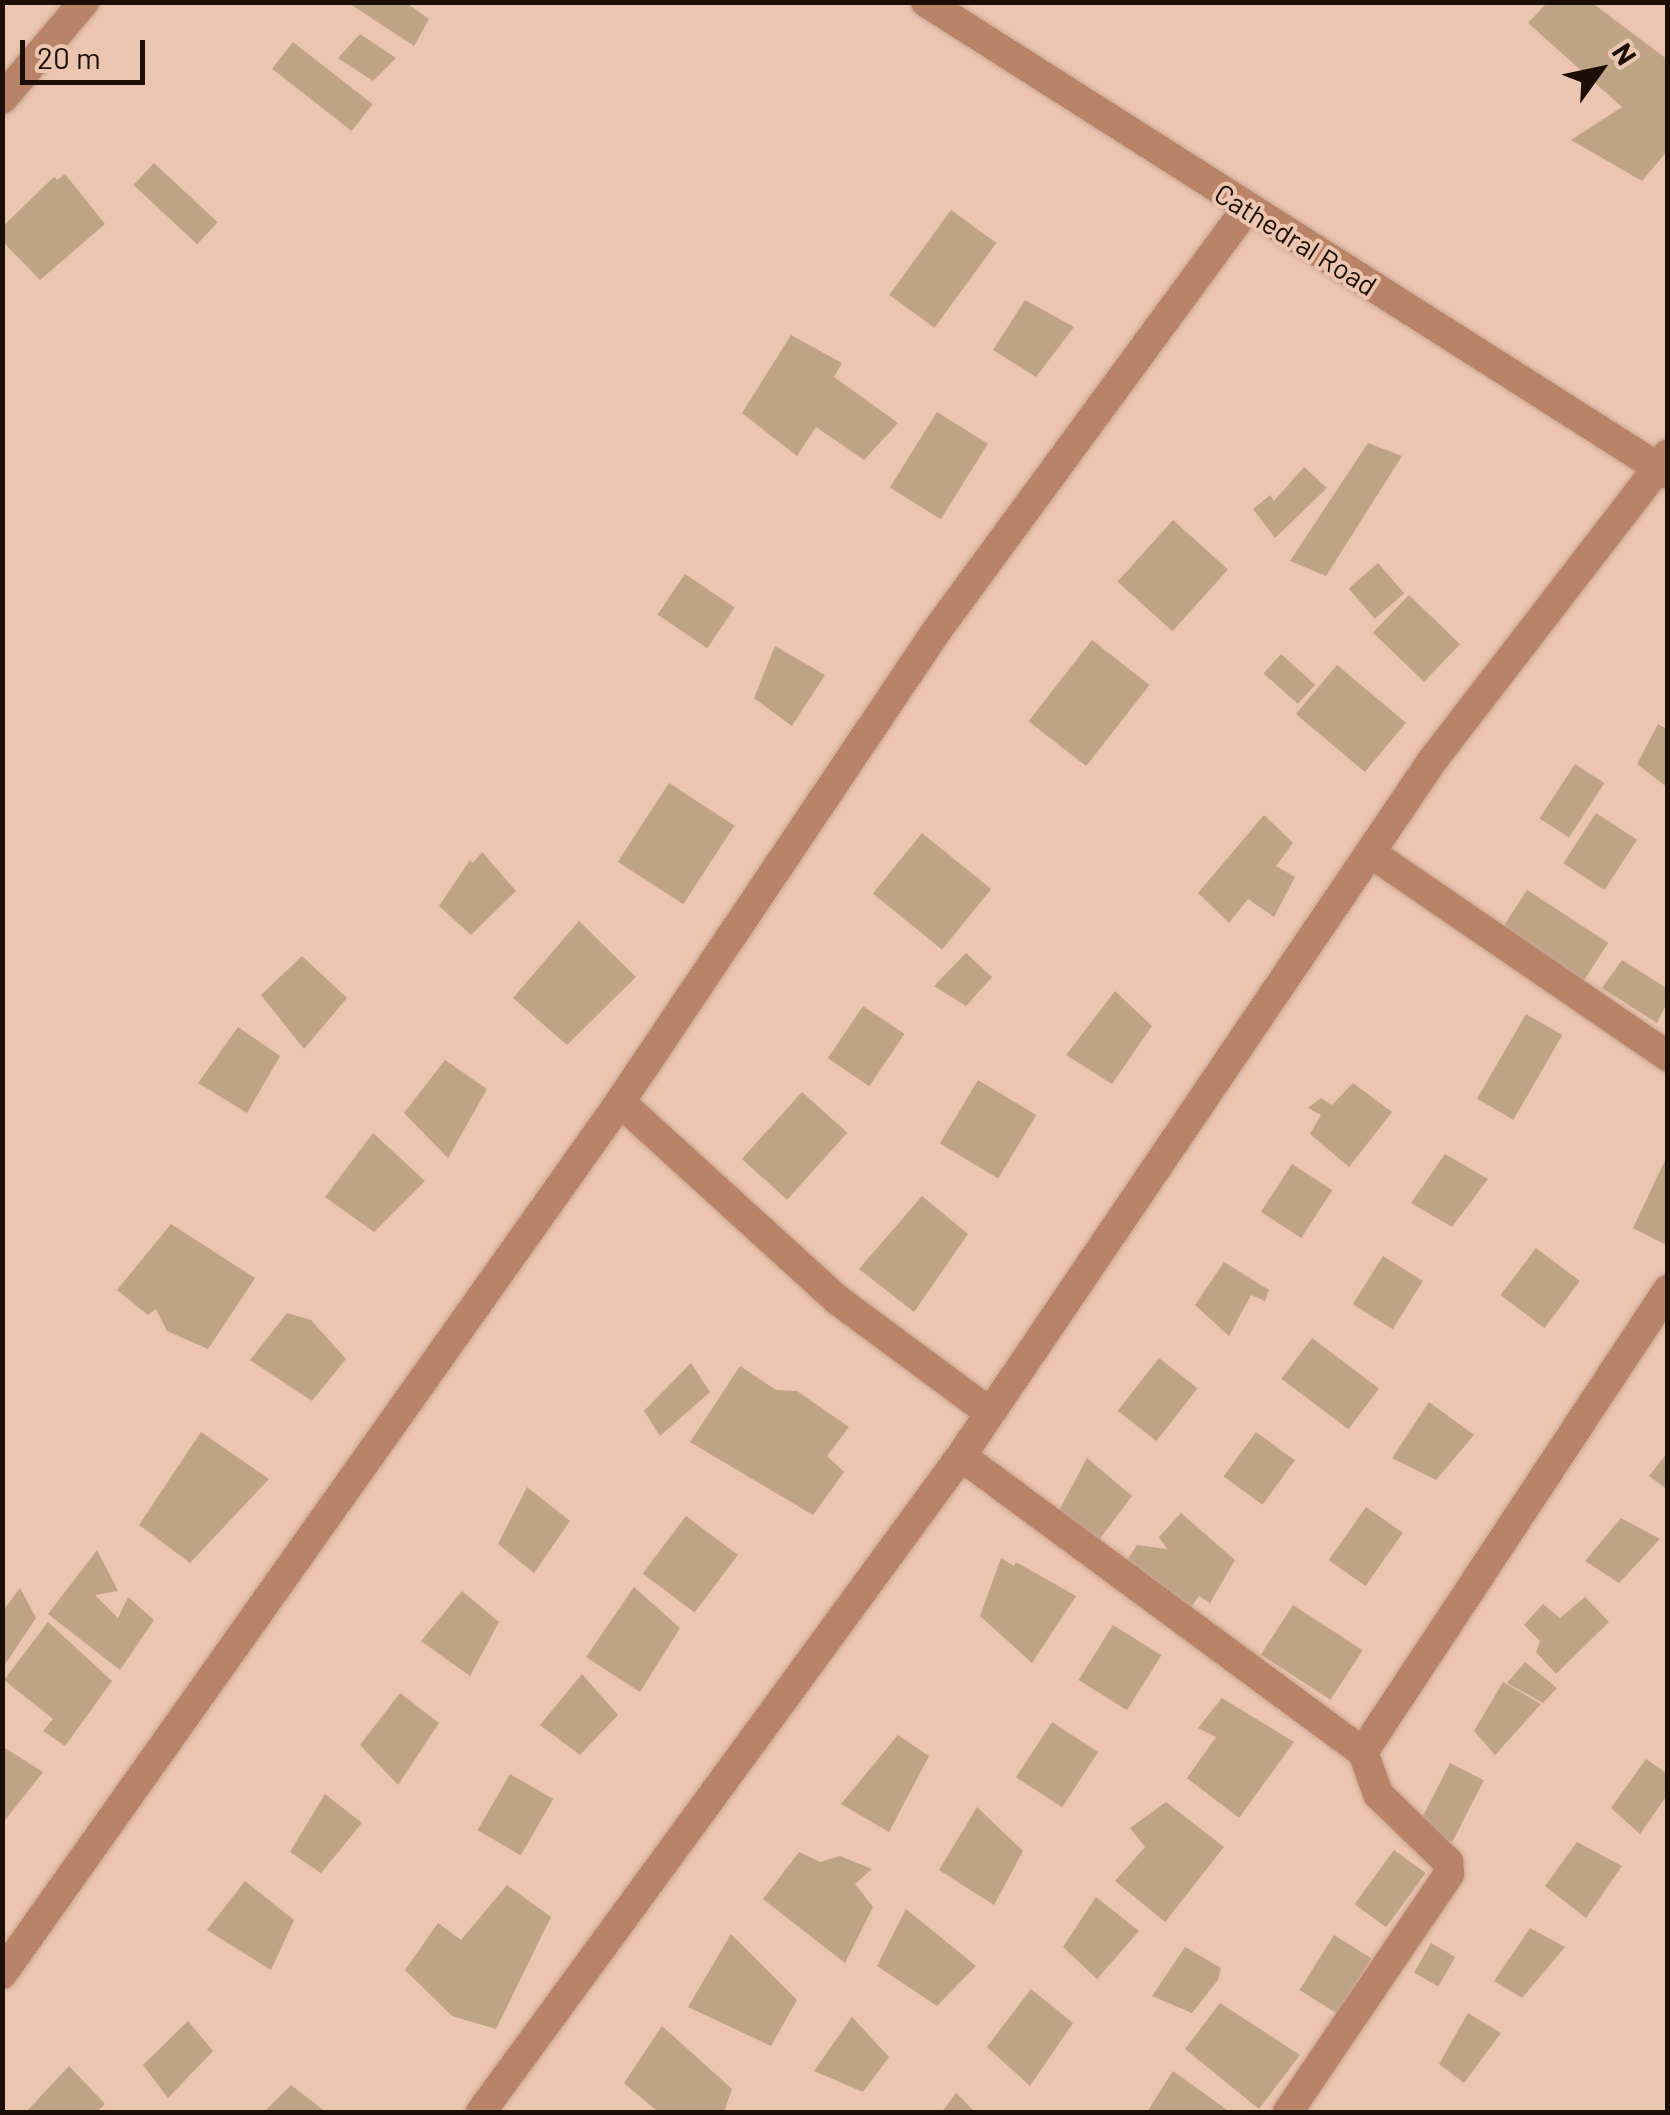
<!DOCTYPE html>
<html>
<head>
<meta charset="utf-8">
<style>
  body { margin:0 }
  #map { position:relative; width:1670px; height:2115px; overflow:hidden; background:#ecc5b0; font-family:Barlow,sans-serif }
  div>[style] { position:absolute }
  .building>* { inset:0; background:#bea385; transform-origin:0 0 }
  .roads { filter:drop-shadow(0 0 2px #c6a492) drop-shadow(0 0 2px #c6a492) }
  .street>* { height:30px; margin:-15px; padding:0 15px; transform-origin:15px; border-radius:15px; background:#b88366 }
  span { translate:-50% -50%; white-space:nowrap; text-align:center; line-height:1.15; -webkit-text-stroke:8px #ecc5b0; paint-order:stroke }
  .street-label { font-size:28px; color:#1b0e07 }
  .frame { position:absolute; inset:0; border:5px solid #1b0e07; pointer-events:none }
  .north { position:absolute; left:1550px; top:20px; width:100px; height:100px; -webkit-text-stroke:8px #ecc5b0; paint-order:stroke; rotate:57deg; font-size:28px; font-weight:700; line-height:40px; text-align:center; color:#1b0e07 }
  .north::after { content:''; display:block; margin:auto; width:35px; height:45px; background:#1b0e07; clip-path:polygon(50% 0,100% 100%,50% 72%,0 100%) }
  .scale { position:absolute; left:20px; top:40px; width:125px; height:45px; box-sizing:border-box; border:5px solid #1b0e07; border-top:0; padding-left:12px; font-size:30px; line-height:35px; white-space:nowrap; color:#1b0e07; -webkit-text-stroke:8px #ecc5b0; paint-order:stroke }
</style>
</head>
<body>
<div id="map">
  <div class="building">
    <div style="clip-path:polygon(347px 2px,405px 2px,429px 19px,414px 46px)"></div>
    <div style="clip-path:polygon(1548px 2px,1591px 2px,1668px 60px,1668px 150px,1642px 181px,1571px 140px,1622px 107px,1528px 23px)"></div>
    <div style="clip-path:polygon(360px 34px,396px 58px,373px 81px,338px 58px)"></div>
    <div style="left:293px;top:42px;width:101px;height:34px;rotate:38deg"></div>
    <div style="left:154px;top:163px;width:87px;height:30px;rotate:43deg"></div>
    <div style="clip-path:polygon(65px 174px,105px 224px,40px 280px,2px 241px,2px 227px,54px 177px,57px 180px)"></div>
    <div style="left:951px;top:210px;width:56px;height:105px;rotate:36deg"></div>
    <div style="clip-path:polygon(1025px 300px,1074px 327px,1036px 377px,993px 350px)"></div>
    <div style="clip-path:polygon(791px 335px,842px 363px,834px 377px,898px 423px,864px 460px,816px 427px,797px 456px,742px 413px)"></div>
    <div style="left:937px;top:412px;width:60px;height:89px;rotate:32deg"></div>
    <div style="clip-path:polygon(1368px 443px,1402px 456px,1326px 576px,1290px 561px)"></div>
    <div style="clip-path:polygon(1304px 467px,1327px 488px,1275px 538px,1253px 509px,1270px 495px,1274px 501px)"></div>
    <div style="left:1173px;top:520px;width:74px;height:83px;rotate:42deg"></div>
    <div style="left:1378px;top:563px;width:40px;height:39px;rotate:49deg"></div>
    <div style="left:685px;top:574px;width:60px;height:49px;rotate:34deg"></div>
    <div style="left:1409px;top:595px;width:71px;height:52px;rotate:44deg"></div>
    <div style="left:1092px;top:640px;width:73px;height:103px;rotate:38deg"></div>
    <div style="clip-path:polygon(775px 646px,825px 675px,792px 726px,754px 698px)"></div>
    <div style="left:1281px;top:654px;width:46px;height:26px;rotate:42deg"></div>
    <div style="left:1337px;top:665px;width:90px;height:64px;rotate:40deg"></div>
    <div style="clip-path:polygon(1658px 724px,1668px 730px,1668px 788px,1637px 764px)"></div>
    <div style="left:1575px;top:764px;width:35px;height:65px;rotate:33deg"></div>
    <div style="left:669px;top:783px;width:78px;height:94px;rotate:33deg"></div>
    <div style="left:1596px;top:813px;width:49px;height:60px;rotate:33deg"></div>
    <div style="clip-path:polygon(1264px 815px,1293px 843px,1276px 866px,1295px 877px,1274px 917px,1248px 899px,1229px 923px,1198px 893px)"></div>
    <div style="left:922px;top:833px;width:89px;height:78px;rotate:39deg"></div>
    <div style="clip-path:polygon(482px 852px,516px 891px,471px 935px,439px 906px,470px 860px,473px 863px)"></div>
    <div style="left:1527px;top:890px;width:97px;height:49px;rotate:33deg"></div>
    <div style="clip-path:polygon(579px 921px,636px 977px,567px 1045px,513px 998px)"></div>
    <div style="clip-path:polygon(966px 953px,992px 977px,966px 1006px,934px 986px)"></div>
    <div style="clip-path:polygon(302px 956px,347px 998px,304px 1049px,261px 995px)"></div>
    <div style="clip-path:polygon(1622px 960px,1668px 989px,1668px 1001px,1657px 1023px,1602px 988px)"></div>
    <div style="clip-path:polygon(1115px 991px,1152px 1026px,1112px 1084px,1066px 1055px)"></div>
    <div style="left:863px;top:1006px;width:50px;height:63px;rotate:34deg"></div>
    <div style="left:1526px;top:1014px;width:42px;height:98px;rotate:30deg"></div>
    <div style="clip-path:polygon(238px 1027px,280px 1056px,247px 1113px,198px 1083px)"></div>
    <div style="clip-path:polygon(445px 1060px,487px 1089px,448px 1158px,404px 1113px)"></div>
    <div style="left:978px;top:1080px;width:68px;height:74px;rotate:31deg"></div>
    <div style="clip-path:polygon(1353px 1083px,1392px 1112px,1349px 1167px,1310px 1134px,1321px 1115px,1308px 1108px,1321px 1098px,1332px 1105px)"></div>
    <div style="left:802px;top:1092px;width:61px;height:90px;rotate:42deg"></div>
    <div style="clip-path:polygon(373px 1133px,425px 1181px,374px 1232px,325px 1197px)"></div>
    <div style="clip-path:polygon(1445px 1154px,1488px 1179px,1452px 1227px,1411px 1203px)"></div>
    <div style="clip-path:polygon(1668px 1154px,1668px 1246px,1633px 1228px)"></div>
    <div style="left:1292px;top:1164px;width:48px;height:57px;rotate:33deg"></div>
    <div style="clip-path:polygon(922px 1196px,968px 1234px,914px 1312px,859px 1269px)"></div>
    <div style="clip-path:polygon(171px 1224px,255px 1278px,208px 1349px,167px 1331px,156px 1309px,148px 1315px,117px 1290px)"></div>
    <div style="left:1536px;top:1248px;width:55px;height:59px;rotate:37deg"></div>
    <div style="left:1383px;top:1256px;width:47px;height:57px;rotate:32deg"></div>
    <div style="clip-path:polygon(1224px 1262px,1269px 1290px,1265px 1301px,1251px 1295px,1229px 1336px,1195px 1305px)"></div>
    <div style="clip-path:polygon(287px 1313px,311px 1320px,346px 1359px,312px 1401px,250px 1360px)"></div>
    <div style="left:1312px;top:1338px;width:84px;height:51px;rotate:37deg"></div>
    <div style="left:1159px;top:1358px;width:49px;height:67px;rotate:38deg"></div>
    <div style="clip-path:polygon(691px 1363px,710px 1392px,660px 1436px,644px 1411px)"></div>
    <div style="clip-path:polygon(740px 1366px,776px 1390px,797px 1391px,849px 1427px,827px 1456px,844px 1472px,813px 1515px,690px 1442px)"></div>
    <div style="clip-path:polygon(1429px 1402px,1474px 1435px,1436px 1480px,1392px 1458px)"></div>
    <div style="clip-path:polygon(201px 1432px,269px 1479px,190px 1563px,139px 1525px)"></div>
    <div style="left:1256px;top:1432px;width:48px;height:55px;rotate:36deg"></div>
    <div style="clip-path:polygon(1668px 1452px,1668px 1490px,1649px 1476px)"></div>
    <div style="clip-path:polygon(1087px 1458px,1132px 1496px,1099px 1540px,1054px 1520px)"></div>
    <div style="clip-path:polygon(527px 1487px,570px 1521px,534px 1573px,498px 1544px)"></div>
    <div style="left:1366px;top:1507px;width:45px;height:65px;rotate:35deg"></div>
    <div style="clip-path:polygon(1181px 1513px,1235px 1560px,1210px 1603px,1199px 1596px,1184px 1617px,1124px 1565px,1137px 1545px,1167px 1549px,1159px 1537px)"></div>
    <div style="left:686px;top:1516px;width:65px;height:72px;rotate:37deg"></div>
    <div style="clip-path:polygon(1621px 1518px,1660px 1539px,1619px 1583px,1585px 1561px)"></div>
    <div style="clip-path:polygon(97px 1550px,118px 1591px,95px 1595px,118px 1618px,128px 1597px,154px 1620px,120px 1670px,48px 1614px)"></div>
    <div style="clip-path:polygon(1001px 1558px,1014px 1566px,1016px 1562px,1076px 1596px,1032px 1663px,980px 1616px)"></div>
    <div style="clip-path:polygon(634px 1587px,680px 1628px,640px 1692px,586px 1657px)"></div>
    <div style="clip-path:polygon(20px 1588px,36px 1618px,2px 1669px,2px 1612px)"></div>
    <div style="clip-path:polygon(462px 1591px,499px 1622px,470px 1676px,421px 1641px)"></div>
    <div style="clip-path:polygon(1585px 1597px,1609px 1622px,1556px 1674px,1536px 1652px,1540px 1641px,1524px 1625px,1543px 1604px,1560px 1618px)"></div>
    <div style="left:1293px;top:1605px;width:83px;height:59px;rotate:33deg"></div>
    <div style="clip-path:polygon(48px 1622px,112px 1681px,65px 1746px,43px 1731px,53px 1719px,4px 1680px)"></div>
    <div style="left:1113px;top:1625px;width:57px;height:65px;rotate:32deg"></div>
    <div style="clip-path:polygon(1525px 1662px,1557px 1688px,1543px 1703px,1507px 1683px)"></div>
    <div style="clip-path:polygon(582px 1674px,618px 1715px,580px 1755px,540px 1725px)"></div>
    <div style="clip-path:polygon(1503px 1682px,1541px 1704px,1495px 1755px,1474px 1731px)"></div>
    <div style="clip-path:polygon(400px 1693px,439px 1723px,398px 1785px,360px 1745px)"></div>
    <div style="clip-path:polygon(1222px 1698px,1294px 1742px,1239px 1818px,1187px 1778px,1216px 1737px,1198px 1728px)"></div>
    <div style="left:1052px;top:1722px;width:55px;height:66px;rotate:33deg"></div>
    <div style="clip-path:polygon(898px 1735px,929px 1756px,889px 1832px,841px 1804px)"></div>
    <div style="clip-path:polygon(2px 1746px,43px 1772px,2px 1824px)"></div>
    <div style="clip-path:polygon(1646px 1759px,1668px 1774px,1668px 1794px,1640px 1834px,1611px 1808px)"></div>
    <div style="left:1450px;top:1763px;width:38px;height:70px;rotate:27deg"></div>
    <div style="left:510px;top:1774px;width:50px;height:65px;rotate:30deg"></div>
    <div style="clip-path:polygon(325px 1794px,362px 1823px,321px 1873px,290px 1852px)"></div>
    <div style="clip-path:polygon(1166px 1802px,1224px 1847px,1165px 1922px,1115px 1881px,1145px 1847px,1130px 1828px)"></div>
    <div style="clip-path:polygon(977px 1807px,1023px 1851px,994px 1905px,939px 1870px)"></div>
    <div style="clip-path:polygon(1577px 1842px,1622px 1866px,1586px 1918px,1545px 1886px)"></div>
    <div style="left:1394px;top:1850px;width:39px;height:67px;rotate:36deg"></div>
    <div style="clip-path:polygon(799px 1852px,820px 1862px,840px 1856px,872px 1869px,855px 1884px,873px 1907px,845px 1963px,763px 1899px)"></div>
    <div style="clip-path:polygon(245px 1881px,294px 1920px,271px 1970px,207px 1930px)"></div>
    <div style="clip-path:polygon(507px 1885px,551px 1917px,496px 2029px,452px 2016px,405px 1970px,438px 1923px,461px 1940px)"></div>
    <div style="clip-path:polygon(1096px 1897px,1139px 1931px,1097px 1979px,1063px 1947px)"></div>
    <div style="clip-path:polygon(906px 1909px,976px 1966px,937px 2006px,877px 1966px)"></div>
    <div style="clip-path:polygon(1530px 1928px,1565px 1947px,1522px 1998px,1494px 1981px)"></div>
    <div style="clip-path:polygon(731px 1934px,797px 2000px,771px 2046px,688px 2007px)"></div>
    <div style="left:1334px;top:1935px;width:44px;height:65px;rotate:32deg"></div>
    <div style="left:1431px;top:1943px;width:28px;height:34px;rotate:30deg"></div>
    <div style="clip-path:polygon(1185px 1947px,1221px 1968px,1218px 1980px,1192px 2013px,1152px 1996px)"></div>
    <div style="clip-path:polygon(1031px 1989px,1073px 2023px,1030px 2086px,987px 2047px)"></div>
    <div style="clip-path:polygon(1220px 2003px,1300px 2055px,1259px 2109px,1185px 2049px)"></div>
    <div style="clip-path:polygon(1468px 2013px,1501px 2033px,1464px 2083px,1439px 2064px)"></div>
    <div style="clip-path:polygon(852px 2017px,889px 2057px,863px 2092px,814px 2071px)"></div>
    <div style="clip-path:polygon(188px 2021px,213px 2051px,168px 2098px,143px 2065px)"></div>
    <div style="clip-path:polygon(662px 2026px,732px 2089px,724px 2112px,658px 2112px,624px 2083px)"></div>
    <div style="clip-path:polygon(69px 2066px,105px 2104px,97px 2112px,26px 2112px)"></div>
    <div style="clip-path:polygon(1173px 2071px,1230px 2112px,1147px 2112px)"></div>
    <div style="clip-path:polygon(291px 2085px,326px 2112px,264px 2112px)"></div>
    <div style="clip-path:polygon(956px 2093px,975px 2112px,942px 2112px)"></div>
  </div>
  <div class="roads">
    <div class="street">
      <div style="left:926px;top:2px;width:879px;rotate:32.46deg"></div>
      <div style="left:2px;top:99px;width:127px;rotate:-49.8deg"></div>
      <div style="left:1371px;top:853px;width:360px;rotate:34.4deg"></div>
      <div style="left:620px;top:1102px;width:296px;rotate:42.3deg"></div>
      <div style="left:839px;top:1301px;width:187px;rotate:36.5deg"></div>
      <div style="left:961px;top:1456px;width:499px;rotate:36.4deg"></div>
      <div style="left:1363px;top:1752px;width:45px;rotate:70.3deg"></div>
      <div style="left:1378px;top:1794px;width:98px;rotate:44.2deg"></div>
      <div style="left:1448px;top:1862px;width:12px;rotate:85deg"></div>
      <div style="left:1449px;top:1874px;width:287px;rotate:124.1deg"></div>
      <div style="left:1363px;top:1752px;width:554px;rotate:-56.57deg"></div>
      <div style="left:2px;top:1974px;width:1069px;rotate:-54.67deg"></div>
      <div style="left:620px;top:1102px;width:565px;rotate:-56.11deg"></div>
      <div style="left:935px;top:633px;width:527px;rotate:-53.72deg"></div>
      <div style="left:481px;top:2112px;width:813px;rotate:-53.81deg"></div>
      <div style="left:961px;top:1456px;width:840px;rotate:-55.87deg"></div>
      <div style="left:1432px;top:761px;width:387px;rotate:-52.4deg"></div>
    </div>
  </div>
  <div class="street-label">
    <span style="left:1296px;top:239px;rotate:32deg">Cathedral Road</span>
  </div>
  <div class="frame"></div>
  <div class="north">N</div>
  <div class="scale">20 m</div>
</div>
</body>
</html>
